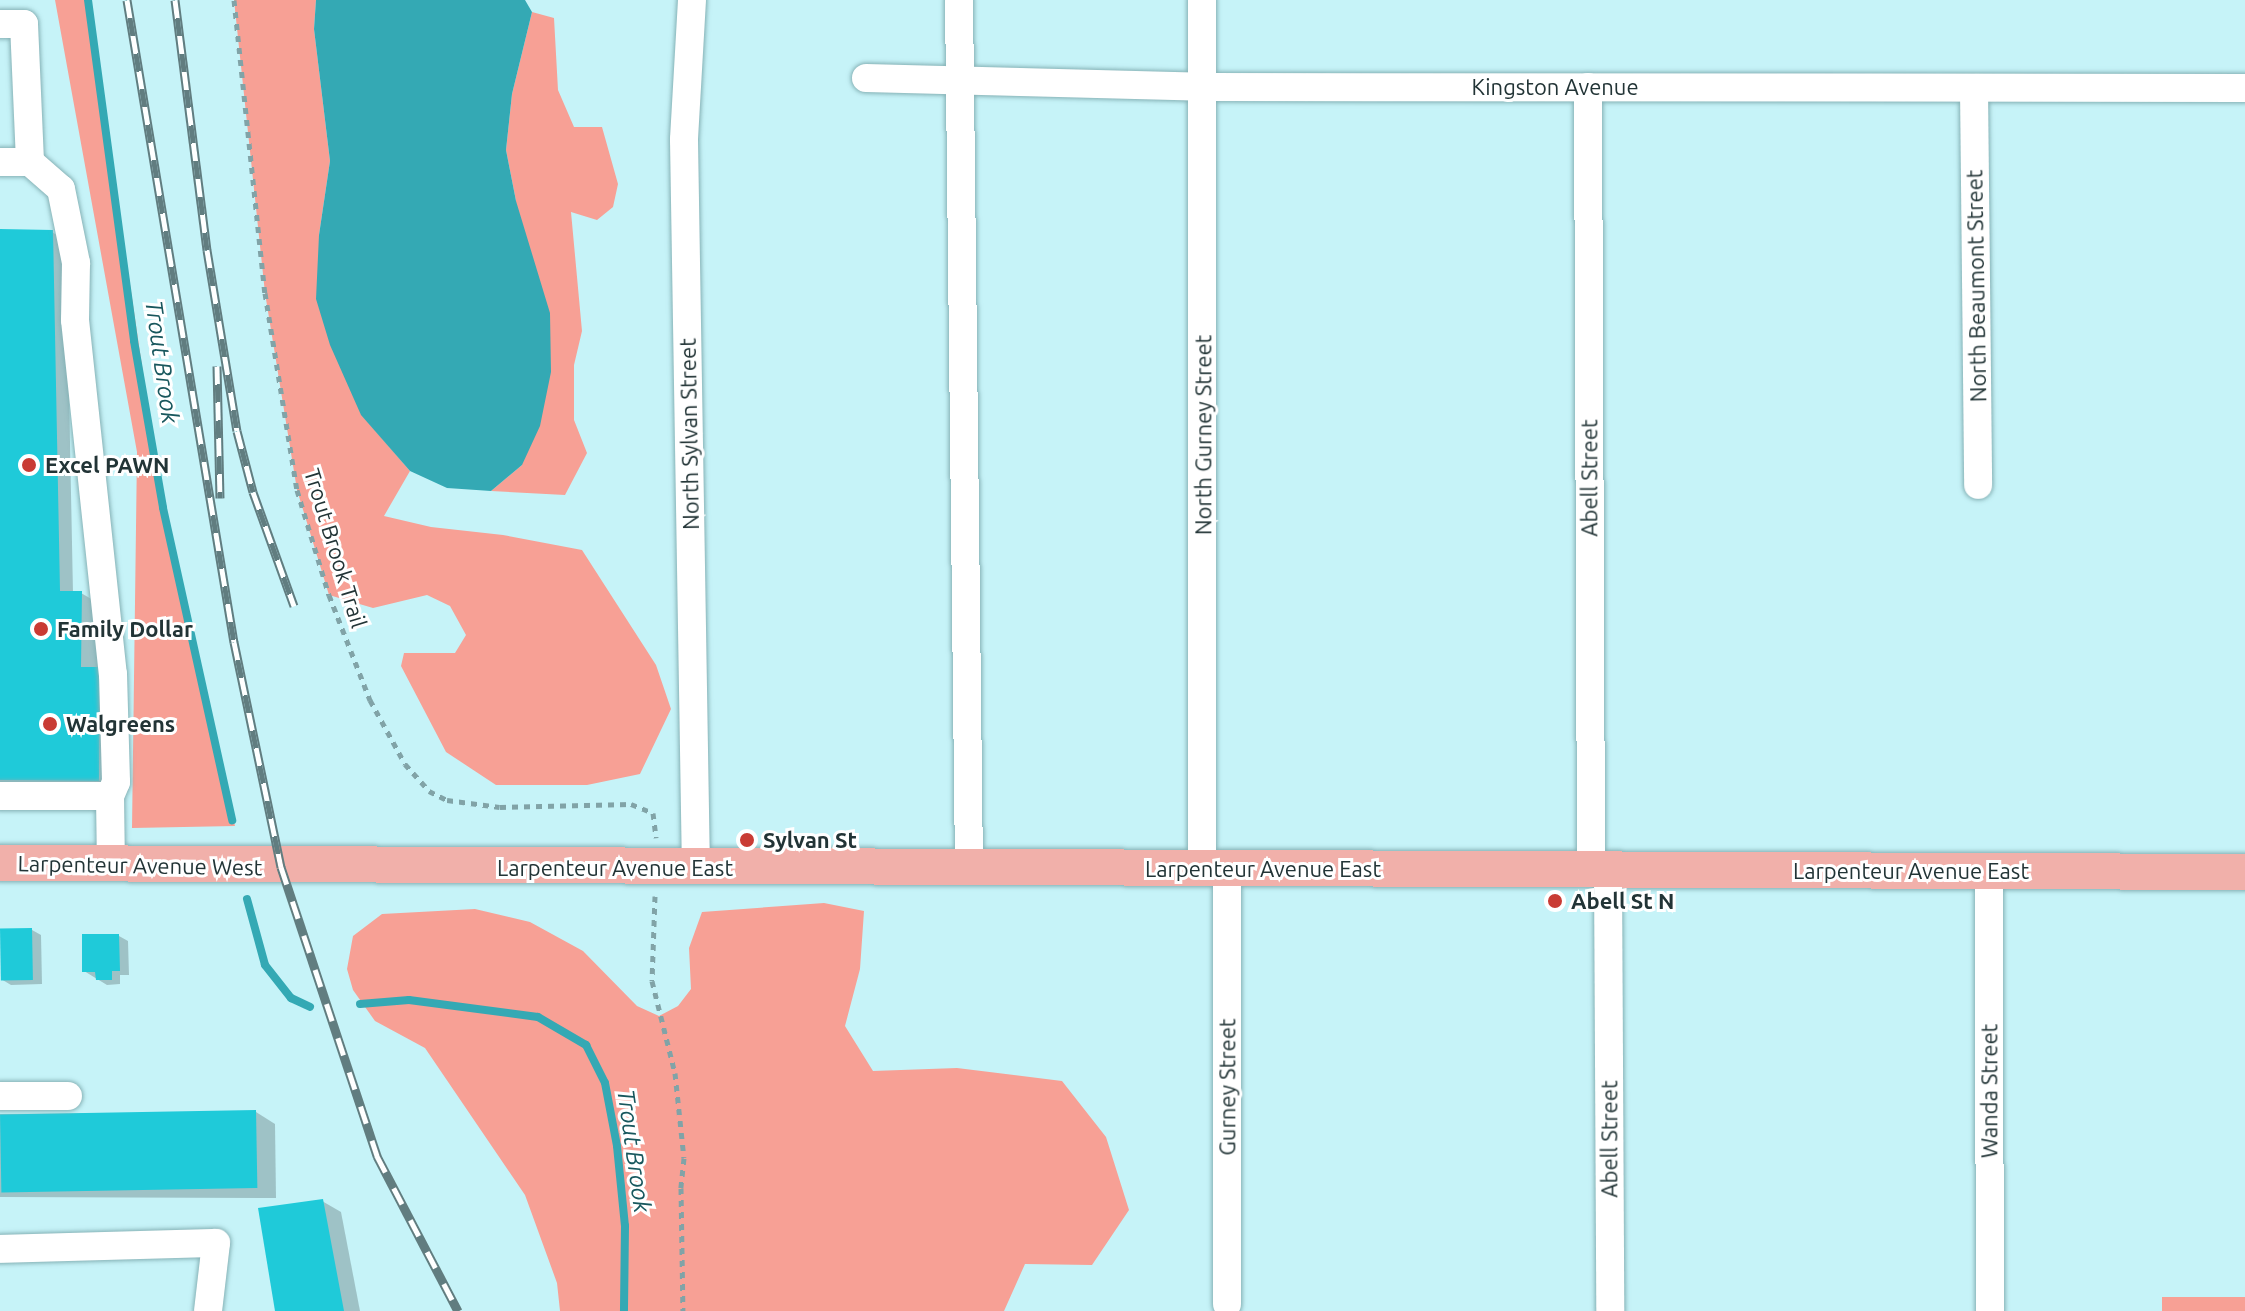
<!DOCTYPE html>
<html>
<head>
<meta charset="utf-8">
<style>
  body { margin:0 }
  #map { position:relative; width:2245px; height:1311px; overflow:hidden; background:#c6f3f8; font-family:Ubuntu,sans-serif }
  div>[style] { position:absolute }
  .green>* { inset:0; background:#f7a095; transform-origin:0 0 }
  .water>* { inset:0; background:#34a9b4 }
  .shadow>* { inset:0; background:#0003 }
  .stream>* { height:8px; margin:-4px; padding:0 4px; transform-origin:4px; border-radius:4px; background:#34a9b4 }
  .building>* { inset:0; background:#1fcad9; transform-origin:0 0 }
  .path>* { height:5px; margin-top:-2.5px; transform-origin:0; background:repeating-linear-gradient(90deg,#81a3a7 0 6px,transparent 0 12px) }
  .roads { filter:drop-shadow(0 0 2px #86b2b6) drop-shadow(0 0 2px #86b2b6) }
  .minor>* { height:28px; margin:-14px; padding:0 14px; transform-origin:14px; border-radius:14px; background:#fff }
  .major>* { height:36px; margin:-18px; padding:0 18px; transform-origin:18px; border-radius:18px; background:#f1b0aa }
  .rail>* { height:9px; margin-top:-4.5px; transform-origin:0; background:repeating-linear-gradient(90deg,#fff 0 18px,#617d80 0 36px); box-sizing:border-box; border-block:2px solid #617d80 }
  .dots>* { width:22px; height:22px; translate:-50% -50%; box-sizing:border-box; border:4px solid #fff; border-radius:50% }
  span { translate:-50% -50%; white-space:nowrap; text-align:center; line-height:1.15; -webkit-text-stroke:6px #fff; paint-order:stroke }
  .street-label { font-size:22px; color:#223436 }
  .poi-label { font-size:22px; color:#223436; font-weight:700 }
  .left { translate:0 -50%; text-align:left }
  .water-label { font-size:24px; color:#18575d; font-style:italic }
</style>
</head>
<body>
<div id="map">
  <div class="green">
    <div style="clip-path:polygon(55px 0,88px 0,163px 508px,194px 658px,235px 826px,132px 828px,137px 452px)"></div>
    <div style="clip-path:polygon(234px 0,316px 0,314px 29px,330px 161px,319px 235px,361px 414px,410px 471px,384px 516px,431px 527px,503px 535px,582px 550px,656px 665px,671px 709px,640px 774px,587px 785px,496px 785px,446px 752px,401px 666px,404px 653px,455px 653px,466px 635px,450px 606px,427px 595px,373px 608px,329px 595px,297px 490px,265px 293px)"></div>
    <div style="clip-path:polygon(532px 12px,554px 18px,558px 90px,574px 127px,602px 127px,618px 184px,613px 207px,597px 220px,571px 212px,582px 331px,574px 365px,574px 420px,587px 453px,565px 495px,491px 491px,522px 465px,516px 201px,506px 150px,512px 94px)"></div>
    <div style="clip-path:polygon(824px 903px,864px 911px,860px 969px,845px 1026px,873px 1071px,957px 1068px,1062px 1081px,1106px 1137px,1129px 1210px,1092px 1265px,1025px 1264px,1004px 1311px,560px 1311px,557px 1283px,525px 1195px,425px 1048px,375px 1021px,353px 990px,347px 969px,353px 936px,382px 914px,475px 909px,530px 922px,583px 951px,637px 1006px,659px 1016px,678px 1006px,691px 989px,689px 948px,702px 912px)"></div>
    <div style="left:2245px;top:1297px;width:14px;height:83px;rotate:90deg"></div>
  </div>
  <div class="water">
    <div style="clip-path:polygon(316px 0,525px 0,532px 12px,512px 94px,506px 150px,516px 201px,550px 313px,551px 372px,540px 426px,522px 465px,491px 491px,447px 488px,410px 471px,361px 415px,330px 345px,316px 299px,319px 235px,330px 161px,314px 29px)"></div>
  </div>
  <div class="shadow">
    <div style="clip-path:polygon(0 231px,52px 232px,66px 241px,73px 593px,81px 593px,100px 604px,113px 788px,0 787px)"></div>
    <div style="clip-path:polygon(32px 930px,41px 935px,42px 984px,11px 985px,1px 979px)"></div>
    <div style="clip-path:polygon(119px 936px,128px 941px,129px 975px,120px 975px,120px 984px,107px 985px,84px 971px)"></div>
    <div style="clip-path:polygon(256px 1112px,275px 1124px,276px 1198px,0 1197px,0 1114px)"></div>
    <div style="clip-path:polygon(322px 1201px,341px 1212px,360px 1311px,277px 1311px)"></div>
  </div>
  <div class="stream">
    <div style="left:88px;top:0;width:344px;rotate:82.3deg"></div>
    <div style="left:134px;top:341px;width:169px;rotate:80.1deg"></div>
    <div style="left:163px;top:508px;width:320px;rotate:77.5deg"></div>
    <div style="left:247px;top:899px;width:68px;rotate:74.7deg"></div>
    <div style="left:265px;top:965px;width:42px;rotate:51.8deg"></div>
    <div style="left:291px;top:998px;width:21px;rotate:25deg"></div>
    <div style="left:360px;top:1004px;width:49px;rotate:-4.7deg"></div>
    <div style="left:409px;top:1000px;width:130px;rotate:7.5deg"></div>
    <div style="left:538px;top:1017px;width:56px;rotate:30.3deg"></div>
    <div style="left:586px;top:1045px;width:42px;rotate:63.4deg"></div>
    <div style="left:605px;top:1083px;width:64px;rotate:79.2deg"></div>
    <div style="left:617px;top:1146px;width:80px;rotate:84.3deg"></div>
    <div style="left:625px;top:1226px;width:85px;rotate:90.7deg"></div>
  </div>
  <div class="building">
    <div style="clip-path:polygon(0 229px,53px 230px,60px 591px,82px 591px,81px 667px,100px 667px,99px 781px,0 780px)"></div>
    <div style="left:32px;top:928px;width:52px;height:32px;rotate:89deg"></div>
    <div style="clip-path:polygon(82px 934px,119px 934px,120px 971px,112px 971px,112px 980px,96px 980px,95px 972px,82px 972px)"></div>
    <div style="left:256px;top:1110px;width:78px;height:256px;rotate:89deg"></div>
    <div style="clip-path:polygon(323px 1199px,344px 1311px,275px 1311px,258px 1208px)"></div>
  </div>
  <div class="path">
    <div style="left:234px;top:0;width:295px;rotate:84deg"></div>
    <div style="left:265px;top:293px;width:200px;rotate:80.8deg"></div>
    <div style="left:297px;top:490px;width:110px;rotate:73.1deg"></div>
    <div style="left:329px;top:595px;width:113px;rotate:68.7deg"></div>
    <div style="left:370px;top:700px;width:73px;rotate:61.3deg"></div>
    <div style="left:405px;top:764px;width:36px;rotate:48deg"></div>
    <div style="left:429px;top:791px;width:20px;rotate:27deg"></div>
    <div style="left:447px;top:800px;width:53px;rotate:7.5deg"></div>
    <div style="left:500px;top:807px;width:131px;rotate:-1.3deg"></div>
    <div style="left:631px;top:804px;width:24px;rotate:22deg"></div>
    <div style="left:653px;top:813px;width:25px;rotate:83deg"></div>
    <div style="left:655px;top:896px;width:85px;rotate:92deg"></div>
    <div style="left:652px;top:981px;width:95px;rotate:76deg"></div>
    <div style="left:675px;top:1073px;width:85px;rotate:84deg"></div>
    <div style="left:684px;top:1158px;width:30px;rotate:96deg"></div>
    <div style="left:681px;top:1188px;width:123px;rotate:89.1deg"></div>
  </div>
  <div class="roads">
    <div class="minor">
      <div style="left:692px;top:0;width:140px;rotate:93.3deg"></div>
      <div style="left:684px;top:140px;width:728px;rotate:89.06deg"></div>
      <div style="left:959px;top:0;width:869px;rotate:89.34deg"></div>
      <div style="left:1202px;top:0;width:869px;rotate:90deg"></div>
      <div style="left:0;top:24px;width:24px"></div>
      <div style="left:24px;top:24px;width:138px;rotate:87.5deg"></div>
      <div style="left:30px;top:162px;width:30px;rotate:180deg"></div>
      <div style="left:866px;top:78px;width:337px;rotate:1.5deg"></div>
      <div style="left:1203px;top:87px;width:1042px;rotate:0.05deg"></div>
      <div style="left:1588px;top:87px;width:783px;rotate:89.78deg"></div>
      <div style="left:1974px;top:88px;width:397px;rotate:89.4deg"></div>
      <div style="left:30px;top:162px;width:41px;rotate:41.1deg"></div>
      <div style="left:61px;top:189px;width:76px;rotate:78.5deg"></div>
      <div style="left:76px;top:263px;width:57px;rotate:91deg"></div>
      <div style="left:75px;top:320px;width:356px;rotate:83.9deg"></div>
      <div style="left:113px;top:674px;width:108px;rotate:88.4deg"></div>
      <div style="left:116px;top:782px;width:15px;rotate:113deg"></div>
      <div style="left:0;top:796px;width:110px"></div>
      <div style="left:110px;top:796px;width:69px;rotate:89.2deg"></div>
      <div style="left:1227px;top:869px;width:435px;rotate:90deg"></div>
      <div style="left:1608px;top:870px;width:441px;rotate:89.7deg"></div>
      <div style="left:1989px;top:872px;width:439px;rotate:89.9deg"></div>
      <div style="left:0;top:1096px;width:68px"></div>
      <div style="left:0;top:1249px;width:216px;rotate:-1.6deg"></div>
      <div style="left:216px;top:1243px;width:68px;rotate:96.7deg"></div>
    </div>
    <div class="major">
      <div style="left:0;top:863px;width:2245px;rotate:0.23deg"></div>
    </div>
  </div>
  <div class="rail">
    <div style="left:127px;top:0;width:651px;rotate:80.54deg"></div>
    <div style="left:234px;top:642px;width:230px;rotate:78.2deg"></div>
    <div style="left:281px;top:867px;width:305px;rotate:71.6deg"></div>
    <div style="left:377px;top:1156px;width:175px;rotate:62.4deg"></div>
    <div style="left:175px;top:0;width:252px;rotate:82.7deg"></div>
    <div style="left:207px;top:250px;width:183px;rotate:80.6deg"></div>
    <div style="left:237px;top:431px;width:63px;rotate:75.3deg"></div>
    <div style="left:253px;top:492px;width:121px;rotate:70.2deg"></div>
    <div style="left:217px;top:366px;width:132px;rotate:88.7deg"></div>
  </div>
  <div class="dots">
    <div style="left:29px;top:465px;background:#c93b34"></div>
    <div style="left:41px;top:629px;background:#c93b34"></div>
    <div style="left:50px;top:724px;background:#c93b34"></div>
    <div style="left:747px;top:840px;background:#c93b34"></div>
    <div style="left:1555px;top:901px;background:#c93b34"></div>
  </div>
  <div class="street-label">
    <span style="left:1555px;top:87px">Kingston Avenue</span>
    <span style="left:1976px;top:286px;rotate:-91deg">North Beaumont Street</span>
    <span style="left:689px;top:434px;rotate:-91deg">North Sylvan Street</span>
    <span style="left:1203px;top:435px;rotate:-90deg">North Gurney Street</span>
    <span style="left:1589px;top:478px;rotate:-90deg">Abell Street</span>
    <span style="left:336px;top:548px;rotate:73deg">Trout Brook Trail</span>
    <span style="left:140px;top:865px;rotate:1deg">Larpenteur Avenue West</span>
    <span style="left:615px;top:868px">Larpenteur Avenue East</span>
    <span style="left:1263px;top:869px">Larpenteur Avenue East</span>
    <span style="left:1911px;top:871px">Larpenteur Avenue East</span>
    <span style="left:1227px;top:1087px;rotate:-90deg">Gurney Street</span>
    <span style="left:1989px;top:1091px;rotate:-90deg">Wanda Street</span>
    <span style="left:1609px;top:1139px;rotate:-90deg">Abell Street</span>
  </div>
  <div class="poi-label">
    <span class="left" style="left:45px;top:465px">Excel PAWN</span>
    <span class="left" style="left:57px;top:629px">Family Dollar</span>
    <span class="left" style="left:66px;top:724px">Walgreens</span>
    <span class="left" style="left:763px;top:840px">Sylvan St</span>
    <span class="left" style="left:1571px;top:901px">Abell St N</span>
  </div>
  <div class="water-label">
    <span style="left:162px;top:362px;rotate:82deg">Trout Brook</span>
    <span style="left:634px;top:1151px;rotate:82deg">Trout Brook</span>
  </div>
</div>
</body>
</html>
